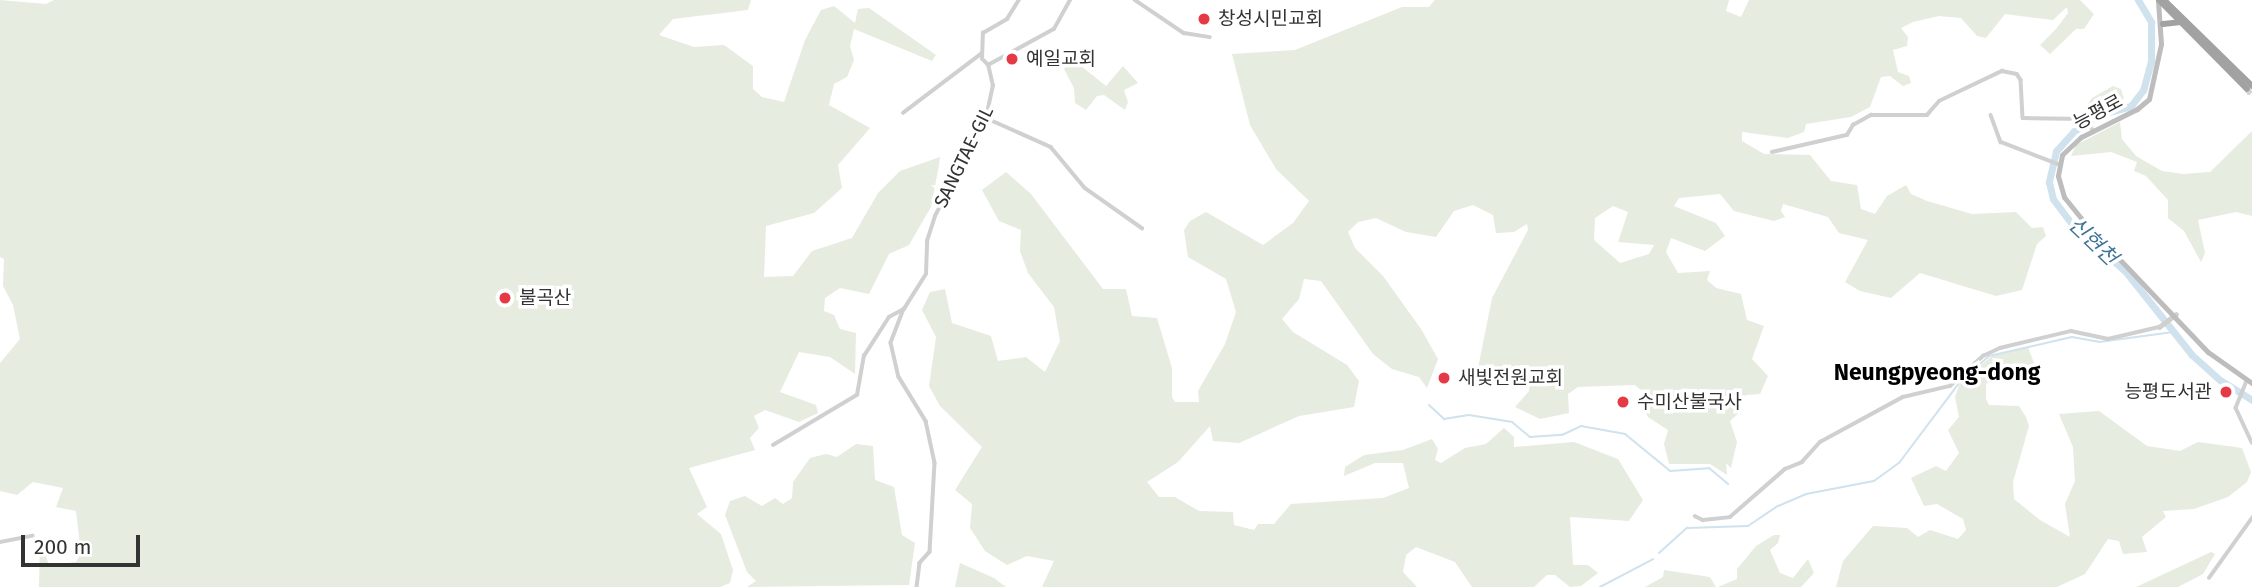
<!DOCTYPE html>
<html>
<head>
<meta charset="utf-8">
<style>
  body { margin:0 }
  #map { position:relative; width:2252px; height:587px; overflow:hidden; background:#fff; font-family:"Fira Sans","Noto Sans KR",sans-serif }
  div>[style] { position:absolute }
  .green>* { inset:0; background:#e6ecdf }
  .stream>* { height:2px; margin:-1px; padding:0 1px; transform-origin:1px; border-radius:1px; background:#cfe2ee }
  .river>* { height:7px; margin:-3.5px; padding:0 3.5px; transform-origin:3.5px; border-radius:3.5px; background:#cfe2ee }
  .trunk-tunnel>* { height:6px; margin-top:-3px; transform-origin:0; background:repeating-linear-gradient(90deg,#d6d6d6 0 6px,transparent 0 9px) }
  .minor>* { height:3.5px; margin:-1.75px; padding:0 1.75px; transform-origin:1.75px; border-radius:1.75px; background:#d0d0d0 }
  .tertiary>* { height:4.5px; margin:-2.25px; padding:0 2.25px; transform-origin:2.25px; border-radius:2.25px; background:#d0d0d0 }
  .secondary>* { height:5px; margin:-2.5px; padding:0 2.5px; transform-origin:2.5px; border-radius:2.5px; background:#bdbdbd }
  .trunk>* { height:6px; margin:-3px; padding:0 3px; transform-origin:3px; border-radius:3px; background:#a2a2a2 }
  .dots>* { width:19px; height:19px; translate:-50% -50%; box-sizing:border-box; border:4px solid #fff; border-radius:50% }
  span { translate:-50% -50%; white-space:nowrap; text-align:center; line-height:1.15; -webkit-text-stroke:7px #fff; paint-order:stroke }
  .poi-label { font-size:19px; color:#333 }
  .left { translate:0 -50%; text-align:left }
  .right { translate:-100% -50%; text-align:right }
  .street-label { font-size:19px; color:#333 }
  .water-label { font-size:21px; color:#3f7597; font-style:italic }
  .quarter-label { font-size:23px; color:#000; font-weight:700 }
  .scale { position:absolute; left:21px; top:535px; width:119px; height:32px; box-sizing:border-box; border:4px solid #333; border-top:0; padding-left:9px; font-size:21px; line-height:24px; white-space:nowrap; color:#333; -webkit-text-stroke:5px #fff; paint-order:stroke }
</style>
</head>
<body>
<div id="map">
  <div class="green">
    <div style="clip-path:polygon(0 0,46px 4px,54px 0,751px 0,748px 10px,673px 19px,659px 35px,694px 47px,724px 45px,753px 66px,753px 89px,762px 97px,784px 102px,805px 40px,821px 10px,834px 6px,855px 23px,858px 9px,869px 8px,936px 55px,932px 61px,854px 29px,850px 46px,854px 60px,847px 77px,834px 84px,829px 105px,870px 128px,838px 165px,842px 188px,814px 213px,766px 226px,764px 277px,793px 276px,812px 251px,852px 238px,878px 193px,900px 171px,940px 157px,939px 165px,931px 207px,909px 245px,889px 254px,869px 294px,840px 288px,825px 298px,824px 311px,834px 315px,840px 329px,856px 333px,855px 374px,830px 357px,799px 352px,780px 392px,816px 405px,818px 413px,799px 422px,765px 410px,754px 416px,759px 428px,750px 438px,755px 450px,689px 468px,707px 507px,697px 514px,721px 534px,733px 570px,730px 583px,720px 587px,39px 587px,40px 540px,49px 565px,76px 562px,81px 553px,76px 511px,56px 507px,63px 488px,33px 482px,17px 495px,0 491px,0 363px,20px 339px,13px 305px,3px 286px,4px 259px,0 257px)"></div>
    <div style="clip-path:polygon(evenodd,1435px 0,1729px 0,1726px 11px,1741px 17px,1749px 0,2080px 0,2094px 14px,2084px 29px,2076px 29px,2050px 54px,2040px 45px,2056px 29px,2068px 13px,2067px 7px,2053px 20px,2005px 14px,1986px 38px,1977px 36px,1961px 18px,1939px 16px,1913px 22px,1901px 28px,1908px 37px,1907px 46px,1893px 50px,1898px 72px,1909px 76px,1911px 83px,1903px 86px,1890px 76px,1881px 77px,1870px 107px,1851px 117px,1806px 124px,1804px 132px,1788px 138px,1742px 132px,1742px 141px,1764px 154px,1810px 155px,1831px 181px,1857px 185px,1861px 209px,1875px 214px,1887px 196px,1906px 185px,1911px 194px,1927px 201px,1972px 214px,2016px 212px,2032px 228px,2043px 227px,2046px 236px,2037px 244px,2022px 290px,1996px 296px,1920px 273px,1891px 298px,1860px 291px,1845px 282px,1868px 240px,1839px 233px,1828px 217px,1783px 204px,1781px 211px,1785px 217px,1774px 221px,1734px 211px,1720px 194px,1679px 198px,1674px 206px,1716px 223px,1725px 236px,1705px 251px,1671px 238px,1666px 252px,1678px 273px,1710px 271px,1707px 280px,1716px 288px,1741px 294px,1747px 320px,1764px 326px,1752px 359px,1768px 376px,1760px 394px,1746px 395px,1738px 402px,1739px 413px,1730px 421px,1737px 442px,1731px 468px,1726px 463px,1727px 475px,1710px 464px,1669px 464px,1664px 444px,1668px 430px,1648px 417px,1640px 403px,1643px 392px,1635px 385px,1578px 387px,1568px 394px,1569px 413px,1540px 419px,1515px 407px,1529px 391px,1528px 382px,1496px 386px,1488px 381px,1478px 368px,1492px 298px,1528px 230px,1527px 224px,1514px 232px,1496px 233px,1493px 215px,1473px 205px,1454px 211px,1436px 237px,1406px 232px,1376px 218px,1358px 222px,1348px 232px,1355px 248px,1383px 276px,1421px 329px,1438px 359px,1427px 388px,1419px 377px,1392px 369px,1373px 354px,1321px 281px,1304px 279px,1299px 299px,1282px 319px,1293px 332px,1347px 365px,1359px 381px,1354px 407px,1299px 416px,1239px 443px,1213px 441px,1210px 426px,1178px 462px,1147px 482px,1159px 497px,1175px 497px,1199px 511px,1233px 512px,1234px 525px,1254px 530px,1258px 524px,1274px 524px,1291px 504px,1383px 498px,1409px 488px,1403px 463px,1375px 463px,1344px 476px,1345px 467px,1364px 455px,1403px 450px,1432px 439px,1438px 449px,1435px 460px,1441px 463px,1465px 448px,1486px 444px,1504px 428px,1514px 437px,1514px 447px,1574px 442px,1618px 459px,1643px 500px,1629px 521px,1570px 517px,1573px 565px,1588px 565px,1598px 573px,1581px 586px,1570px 587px,1555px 575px,1547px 575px,1534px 587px,1472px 587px,1455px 562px,1416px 547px,1406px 555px,1403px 572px,1417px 587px,1042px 587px,1054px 561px,1027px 556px,1007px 565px,985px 551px,970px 528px,972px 504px,955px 490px,982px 447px,940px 406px,929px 386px,936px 337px,922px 310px,930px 292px,945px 289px,952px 323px,991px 336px,998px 361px,1026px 357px,1045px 372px,1060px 341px,1054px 307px,1028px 273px,1020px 251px,1021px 230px,999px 221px,982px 190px,1006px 172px,1031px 194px,1103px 289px,1126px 289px,1132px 316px,1157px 318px,1172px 368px,1172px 397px,1175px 402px,1199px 402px,1198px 391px,1225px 344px,1236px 312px,1226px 279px,1188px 257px,1184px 230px,1190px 221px,1206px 212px,1263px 245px,1293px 223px,1309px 201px,1276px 169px,1250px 125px,1232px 54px,1295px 50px,1402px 7px,1429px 7px,1435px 0,1613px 206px,1628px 212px,1618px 242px,1654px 245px,1649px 254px,1620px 263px,1594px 240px,1595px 218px,1613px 206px)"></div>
    <div style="clip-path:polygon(1071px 58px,1106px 86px,1123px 66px,1138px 83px,1124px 90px,1128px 102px,1125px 110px,1104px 95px,1097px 96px,1086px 110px,1075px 103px,1074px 88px,1064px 69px)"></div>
    <div style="clip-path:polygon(2113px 86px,2121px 89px,2124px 99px,2082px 113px,2092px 98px)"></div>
    <div style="clip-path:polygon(2120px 122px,2122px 139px,2136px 156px,2162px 171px,2183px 174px,2210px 172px,2252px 131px,2252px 216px,2236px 212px,2198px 220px,2205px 253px,2201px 262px,2184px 231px,2168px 218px,2168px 200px,2146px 176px,2134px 171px,2137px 162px,2111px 152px,2071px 156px,2076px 145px)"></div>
    <div style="clip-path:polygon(2028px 347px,2035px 366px,1995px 377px,1986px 384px,1986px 399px,1989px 405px,2019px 406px,2026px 417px,2029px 426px,2013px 482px,2014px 499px,2040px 520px,2070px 537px,2065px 504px,2075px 481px,2073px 447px,2059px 414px,2099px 411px,2147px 446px,2180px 451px,2198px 442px,2242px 448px,2251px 472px,2247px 482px,2228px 497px,2194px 509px,2163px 511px,2166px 517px,2142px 537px,2147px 552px,2123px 554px,2119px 541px,2108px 539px,2085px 574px,2057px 587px,1836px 587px,1843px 561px,1873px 526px,1907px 528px,1918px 537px,1930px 530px,1958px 539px,1966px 530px,1963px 519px,1937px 504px,1924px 506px,1911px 478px,1936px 466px,1946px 471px,1959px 453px,1948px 430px,1959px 417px,1955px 397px,1960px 383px,1992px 356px)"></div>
    <div style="clip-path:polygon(856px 444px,873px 446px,875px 480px,894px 487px,902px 535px,915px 543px,909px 585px,747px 587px,756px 581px,747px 572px,725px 515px,730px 501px,745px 496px,762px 506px,775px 498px,783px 504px,792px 498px,793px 482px,810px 458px,826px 454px,837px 457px)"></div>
    <div style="clip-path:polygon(1774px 535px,1780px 535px,1778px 543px,1770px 550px,1780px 573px,1793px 578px,1808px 559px,1814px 573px,1801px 587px,1718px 587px,1737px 579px,1737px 569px,1756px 546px)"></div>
    <div style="clip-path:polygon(2211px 552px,2215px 554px,2203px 574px,2178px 587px,2136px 587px)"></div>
    <div style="clip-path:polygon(960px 563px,994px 578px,1006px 587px,955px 587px)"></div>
    <div style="clip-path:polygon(1664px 570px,1710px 577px,1716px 587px,1645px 587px,1663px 577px)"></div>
  </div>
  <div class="stream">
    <div style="left:1429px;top:405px;width:21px;rotate:43deg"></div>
    <div style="left:1444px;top:419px;width:25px;rotate:-9deg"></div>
    <div style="left:1469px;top:415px;width:44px;rotate:9.2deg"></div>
    <div style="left:1512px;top:422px;width:23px;rotate:40deg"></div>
    <div style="left:1530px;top:437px;width:32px;rotate:-4deg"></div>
    <div style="left:1562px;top:435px;width:21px;rotate:-25deg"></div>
    <div style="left:1581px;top:426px;width:45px;rotate:10.3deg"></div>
    <div style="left:1625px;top:434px;width:58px;rotate:39.4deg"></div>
    <div style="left:1670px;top:471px;width:39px;rotate:-4deg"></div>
    <div style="left:1709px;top:468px;width:25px;rotate:40deg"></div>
    <div style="left:1659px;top:553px;width:38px;rotate:-42deg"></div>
    <div style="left:1687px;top:528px;width:61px;rotate:-1.9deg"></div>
    <div style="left:1748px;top:526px;width:36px;rotate:-34deg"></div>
    <div style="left:1778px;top:506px;width:30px;rotate:-23deg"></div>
    <div style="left:1806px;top:494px;width:69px;rotate:-10.8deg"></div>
    <div style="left:1874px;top:481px;width:31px;rotate:-36deg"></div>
    <div style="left:1899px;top:463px;width:100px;rotate:-53.1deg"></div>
    <div style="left:1959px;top:383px;width:40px;rotate:-42deg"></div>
    <div style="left:1989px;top:356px;width:85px;rotate:-12.9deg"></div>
    <div style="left:2072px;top:337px;width:27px;rotate:10deg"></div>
    <div style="left:2099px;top:342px;width:75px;rotate:-7.7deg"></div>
    <div style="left:1600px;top:587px;width:60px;rotate:-27.8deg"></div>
  </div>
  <div class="river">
    <div style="left:2138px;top:0;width:26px;rotate:59deg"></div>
    <div style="left:2151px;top:22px;width:39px;rotate:90deg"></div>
    <div style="left:2151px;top:61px;width:30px;rotate:105deg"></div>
    <div style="left:2143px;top:90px;width:20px;rotate:127deg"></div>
    <div style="left:2131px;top:106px;width:34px;rotate:165deg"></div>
    <div style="left:2098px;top:115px;width:29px;rotate:146deg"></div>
    <div style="left:2074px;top:131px;width:27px;rotate:132deg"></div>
    <div style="left:2056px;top:151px;width:32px;rotate:103deg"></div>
    <div style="left:2049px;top:182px;width:17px;rotate:77deg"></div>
    <div style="left:2053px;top:199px;width:31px;rotate:53deg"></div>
    <div style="left:2072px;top:224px;width:72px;rotate:41.6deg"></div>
    <div style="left:2126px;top:272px;width:106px;rotate:51.5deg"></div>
    <div style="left:2192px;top:355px;width:38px;rotate:42deg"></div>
    <div style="left:2220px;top:380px;width:38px;rotate:32deg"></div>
  </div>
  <div class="trunk-tunnel">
    <div style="left:2247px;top:89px;width:9px;rotate:54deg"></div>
  </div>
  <div class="minor">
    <div style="left:1135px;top:0;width:59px;rotate:34deg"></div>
    <div style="left:1184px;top:33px;width:26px;rotate:9deg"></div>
    <div style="left:988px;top:65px;width:8px;rotate:-135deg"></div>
    <div style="left:982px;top:59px;width:26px;rotate:-88deg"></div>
    <div style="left:983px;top:33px;width:28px;rotate:-30deg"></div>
    <div style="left:1007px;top:19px;width:22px;rotate:-58deg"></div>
    <div style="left:903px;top:113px;width:99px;rotate:-37.2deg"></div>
    <div style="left:1991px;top:115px;width:29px;rotate:70deg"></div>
    <div style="left:2001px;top:142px;width:61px;rotate:21.1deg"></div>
    <div style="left:986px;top:118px;width:71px;rotate:24deg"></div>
    <div style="left:1051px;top:147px;width:53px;rotate:50.3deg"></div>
    <div style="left:1085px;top:188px;width:70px;rotate:35.1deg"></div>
    <div style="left:1772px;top:152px;width:77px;rotate:-12.8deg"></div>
    <div style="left:1847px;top:135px;width:12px;rotate:-59deg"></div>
    <div style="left:1853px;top:125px;width:21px;rotate:-29deg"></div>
    <div style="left:1871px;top:115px;width:56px"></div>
    <div style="left:1927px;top:115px;width:18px;rotate:-49deg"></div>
    <div style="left:1939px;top:101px;width:70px;rotate:-25.5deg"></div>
    <div style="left:2002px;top:71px;width:15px;rotate:11deg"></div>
    <div style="left:2017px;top:74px;width:7px;rotate:56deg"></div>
    <div style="left:2021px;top:80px;width:38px;rotate:87deg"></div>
    <div style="left:2023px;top:118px;width:62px;rotate:0.9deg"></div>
    <div style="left:2085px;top:119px;width:14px;rotate:54deg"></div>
    <div style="left:904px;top:309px;width:36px;rotate:111deg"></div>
    <div style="left:891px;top:343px;width:35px;rotate:77deg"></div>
    <div style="left:899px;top:377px;width:52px;rotate:58.5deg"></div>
    <div style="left:926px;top:421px;width:43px;rotate:77.9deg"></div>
    <div style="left:935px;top:463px;width:89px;rotate:93.2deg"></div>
    <div style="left:930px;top:552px;width:15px;rotate:132deg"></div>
    <div style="left:920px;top:563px;width:24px;rotate:97deg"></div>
    <div style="left:2247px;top:381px;width:29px;rotate:112deg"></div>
    <div style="left:2236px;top:408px;width:38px;rotate:65deg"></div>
    <div style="left:773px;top:445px;width:98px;rotate:-30.8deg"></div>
    <div style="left:857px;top:395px;width:40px;rotate:-80deg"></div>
    <div style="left:864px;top:356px;width:46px;rotate:-57.3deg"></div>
    <div style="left:889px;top:317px;width:17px;rotate:-28deg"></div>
    <div style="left:904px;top:309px;width:41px;rotate:-57.8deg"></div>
    <div style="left:926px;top:274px;width:33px;rotate:-88deg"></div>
    <div style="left:927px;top:241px;width:26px;rotate:-72deg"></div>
    <div style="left:935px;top:216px;width:110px;rotate:-62.5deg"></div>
    <div style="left:986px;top:118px;width:33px;rotate:-78deg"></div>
    <div style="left:993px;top:86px;width:22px;rotate:-103deg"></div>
    <div style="left:988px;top:65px;width:75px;rotate:-28.6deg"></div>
    <div style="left:1054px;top:29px;width:33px;rotate:-61deg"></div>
    <div style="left:1695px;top:516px;width:9px;rotate:27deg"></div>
    <div style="left:1703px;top:520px;width:27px;rotate:-6deg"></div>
    <div style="left:1730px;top:517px;width:73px;rotate:-41.1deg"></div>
    <div style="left:1785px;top:469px;width:18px;rotate:-22deg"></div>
    <div style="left:1802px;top:462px;width:27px;rotate:-48deg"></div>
    <div style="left:1820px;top:442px;width:94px;rotate:-28.5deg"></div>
    <div style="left:1903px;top:397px;width:48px;rotate:-13.2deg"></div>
    <div style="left:1950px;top:386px;width:45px;rotate:-42.3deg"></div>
    <div style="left:1983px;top:356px;width:19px;rotate:-25deg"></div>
    <div style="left:2000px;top:348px;width:73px;rotate:-13.5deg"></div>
    <div style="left:2071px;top:331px;width:38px;rotate:12deg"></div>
    <div style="left:2108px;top:339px;width:52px;rotate:-13.2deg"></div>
    <div style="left:0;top:542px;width:33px;rotate:-11deg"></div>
    <div style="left:2209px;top:578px;width:74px;rotate:-54.4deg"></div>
  </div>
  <div class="tertiary">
    <div style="left:2159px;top:327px;width:21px;rotate:-37deg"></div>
  </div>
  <div class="secondary">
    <div style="left:2158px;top:1px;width:43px;rotate:86deg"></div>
    <div style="left:2161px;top:44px;width:56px;rotate:102.3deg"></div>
    <div style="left:2149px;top:99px;width:16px;rotate:140deg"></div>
    <div style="left:2137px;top:109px;width:63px;rotate:153.4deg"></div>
    <div style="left:2081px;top:137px;width:26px;rotate:137deg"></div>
    <div style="left:2062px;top:155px;width:21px;rotate:101deg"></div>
    <div style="left:2058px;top:176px;width:22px;rotate:74deg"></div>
    <div style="left:2064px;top:197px;width:35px;rotate:51deg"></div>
    <div style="left:2086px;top:224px;width:177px;rotate:46.4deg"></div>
    <div style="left:2208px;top:352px;width:54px;rotate:35.2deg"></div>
  </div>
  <div class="trunk">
    <div style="left:2159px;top:0;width:125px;rotate:45.3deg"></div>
    <div style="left:2164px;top:0;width:123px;rotate:44.3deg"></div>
    <div style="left:2163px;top:24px;width:18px;rotate:-6deg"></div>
  </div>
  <div class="dots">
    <div style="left:1204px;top:19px;background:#e63946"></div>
    <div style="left:1012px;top:59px;background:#e63946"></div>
    <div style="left:505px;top:298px;background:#e63946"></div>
    <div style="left:1444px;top:378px;background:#e63946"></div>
    <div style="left:2226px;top:392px;background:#e63946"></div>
    <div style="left:1623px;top:402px;background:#e63946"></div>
  </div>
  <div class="poi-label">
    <span class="left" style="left:1218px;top:19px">창성시민교회</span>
    <span class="left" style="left:1026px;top:59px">예일교회</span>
    <span class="left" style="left:519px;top:298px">불곡산</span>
    <span class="left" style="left:1458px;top:378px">새빛전원교회</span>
    <span class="right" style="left:2212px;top:392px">능평도서관</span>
    <span class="left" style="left:1637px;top:402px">수미산불국사</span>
  </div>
  <div class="street-label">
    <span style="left:2098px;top:112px;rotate:-28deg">능평로</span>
    <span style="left:964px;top:157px;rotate:-64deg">SANGTAE-GIL</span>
  </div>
  <div class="water-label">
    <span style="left:2093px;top:241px;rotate:44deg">신현천</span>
  </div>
  <div class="quarter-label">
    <span style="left:1937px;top:372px">Neungpyeong-dong</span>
  </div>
  <div class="scale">200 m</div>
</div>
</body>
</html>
